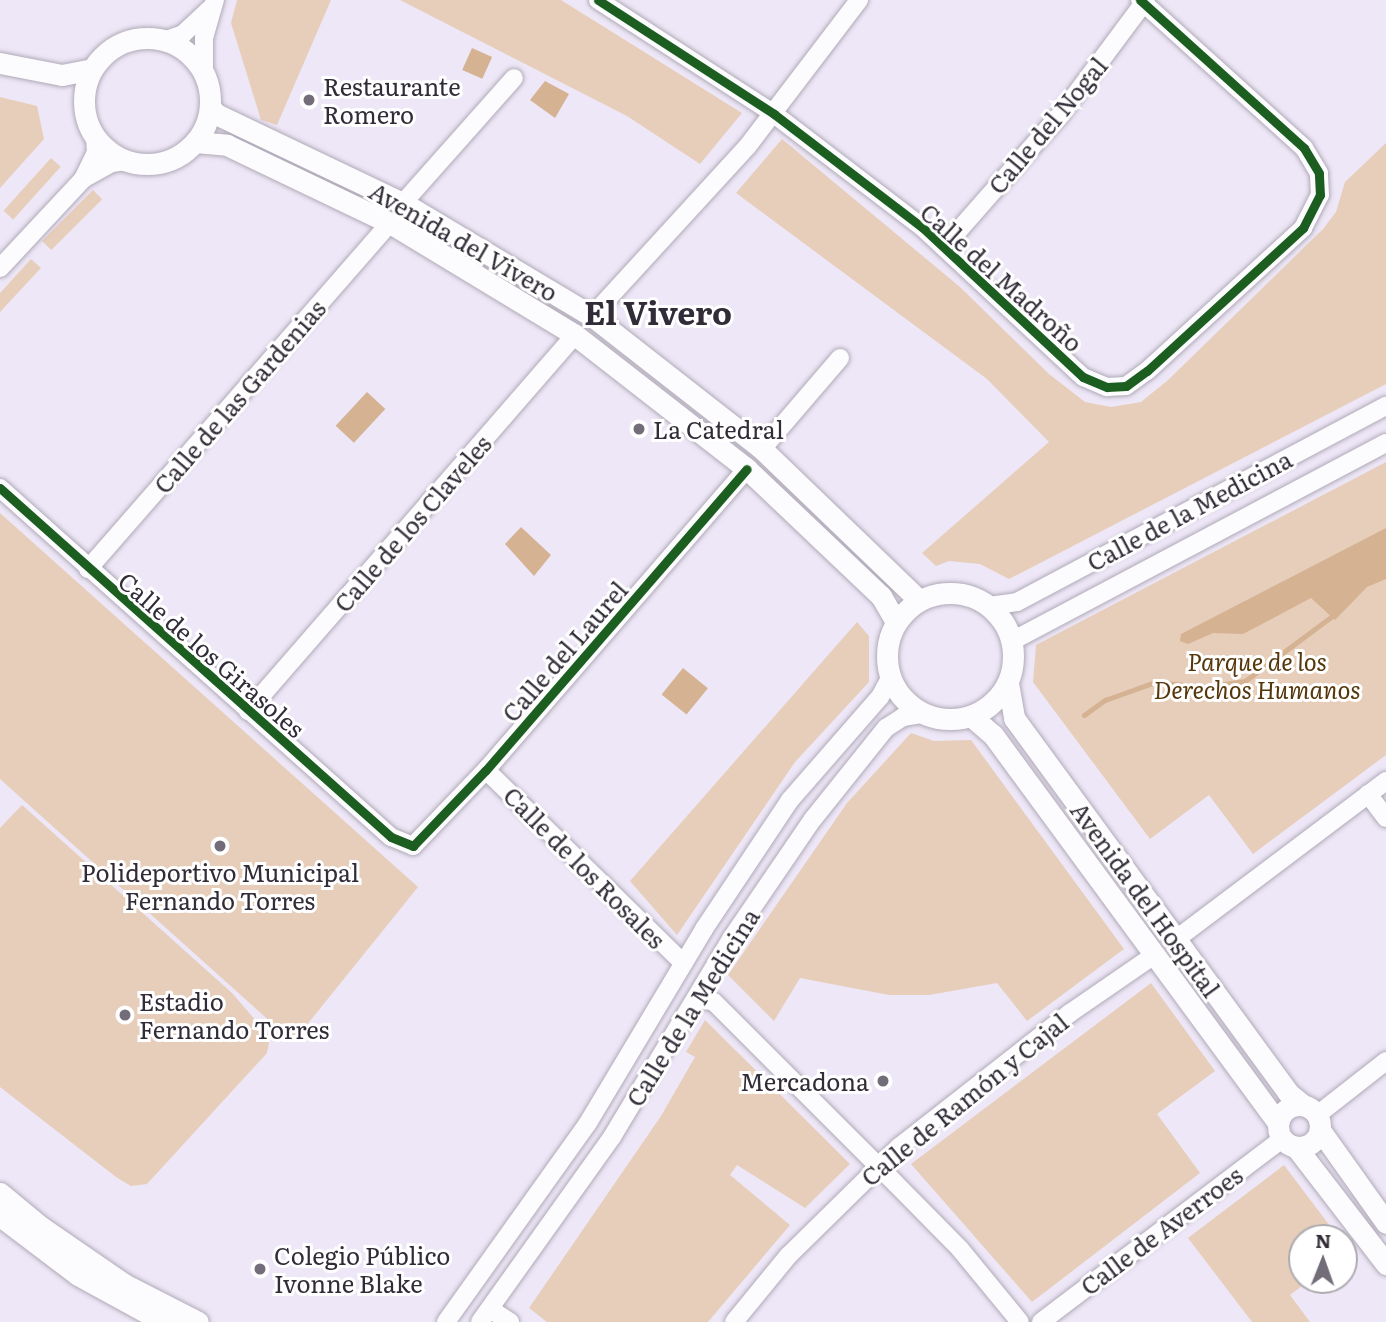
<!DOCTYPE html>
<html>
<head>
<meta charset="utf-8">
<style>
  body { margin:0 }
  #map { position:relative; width:1386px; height:1322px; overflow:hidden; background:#eee7f7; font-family:Literata,serif }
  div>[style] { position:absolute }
  .green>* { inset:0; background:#e7ceba; transform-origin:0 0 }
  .water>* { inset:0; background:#d4b292; transform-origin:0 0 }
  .stream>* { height:5px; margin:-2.5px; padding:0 2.5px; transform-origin:2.5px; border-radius:2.5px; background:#d4b292 }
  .roads { filter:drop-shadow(0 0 2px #b0aab7) drop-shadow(0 0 2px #b0aab7) }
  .minor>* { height:18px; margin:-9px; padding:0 9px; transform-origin:9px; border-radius:9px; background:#fcfbfe }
  .major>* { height:21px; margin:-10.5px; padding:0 10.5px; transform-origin:10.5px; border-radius:10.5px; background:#fcfbfe }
  .major>.ring { margin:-10.5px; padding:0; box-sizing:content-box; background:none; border:21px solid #fcfbfe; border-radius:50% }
  .cycleway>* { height:9px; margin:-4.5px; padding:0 4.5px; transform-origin:4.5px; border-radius:4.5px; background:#1b5e20 }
  .dots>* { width:19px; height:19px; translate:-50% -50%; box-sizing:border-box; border:4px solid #fff; border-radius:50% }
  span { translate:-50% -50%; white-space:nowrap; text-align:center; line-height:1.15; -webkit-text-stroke:6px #fff; paint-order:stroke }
  .poi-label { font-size:24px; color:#312c37 }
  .left { translate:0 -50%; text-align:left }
  .right { translate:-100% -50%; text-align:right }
  .street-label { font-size:24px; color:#312c37 }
  .park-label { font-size:24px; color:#56370c; font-style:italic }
  .district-label { font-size:32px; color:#312c37; font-weight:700 }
  .north { position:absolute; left:1288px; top:1224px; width:70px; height:70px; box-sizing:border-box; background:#fff; border:2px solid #adabaf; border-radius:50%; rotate:1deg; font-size:19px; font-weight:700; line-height:28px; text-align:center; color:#312c37 }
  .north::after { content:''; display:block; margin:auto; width:24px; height:32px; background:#736d7a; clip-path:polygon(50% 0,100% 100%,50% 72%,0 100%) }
</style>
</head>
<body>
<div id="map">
  <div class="green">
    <div style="clip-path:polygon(237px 0,331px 0,277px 125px,261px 120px,231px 23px)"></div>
    <div style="clip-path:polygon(400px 0,561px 0,742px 113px,700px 164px,627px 116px)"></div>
    <div style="clip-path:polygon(0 97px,37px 106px,44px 139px,0 188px)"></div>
    <div style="clip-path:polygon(782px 139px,960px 287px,1049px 374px,1085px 402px,1111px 407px,1141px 402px,1167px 381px,1323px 229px,1336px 212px,1345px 182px,1386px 143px,1386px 384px,1009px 579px,980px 564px,949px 561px,936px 566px,922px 553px,1049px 442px,987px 379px,736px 193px)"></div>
    <div style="left:51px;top:158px;width:13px;height:71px;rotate:42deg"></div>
    <div style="left:93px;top:190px;width:13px;height:72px;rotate:45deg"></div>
    <div style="clip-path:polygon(31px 259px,41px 268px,0 312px,0 293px)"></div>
    <div style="clip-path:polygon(1386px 462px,1386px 755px,1253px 854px,1209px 795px,1150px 839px,1033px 682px,1036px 645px)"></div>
    <div style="clip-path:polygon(0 513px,418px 887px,293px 1042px,0 779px)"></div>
    <div style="clip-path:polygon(857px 622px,869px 636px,869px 682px,795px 762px,677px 935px,630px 881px)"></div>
    <div style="clip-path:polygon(911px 733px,934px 741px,971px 740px,1124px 949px,1027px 1021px,997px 983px,929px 995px,889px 995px,800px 978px,774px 1021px,728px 975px,847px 803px)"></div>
    <div style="clip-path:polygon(22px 805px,232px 993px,270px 1037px,267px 1053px,147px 1184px,131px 1186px,116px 1177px,0 1087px,0 828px)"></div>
    <div style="clip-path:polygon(1151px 983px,1215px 1071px,1157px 1114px,1200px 1173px,1032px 1302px,911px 1164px)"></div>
    <div style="clip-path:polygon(705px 1020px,850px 1164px,805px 1208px,737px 1165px,730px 1175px,790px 1225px,708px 1322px,547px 1322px,529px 1308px,661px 1116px,695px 1057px,686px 1052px)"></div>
    <div style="clip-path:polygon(1284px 1165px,1339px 1238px,1302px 1238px,1302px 1280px,1310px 1280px,1290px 1295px,1310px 1322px,1252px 1322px,1188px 1238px)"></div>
  </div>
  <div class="water">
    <div style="left:472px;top:48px;width:22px;height:24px;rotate:24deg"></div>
    <div style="clip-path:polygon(545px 81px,569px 94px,555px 118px,530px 100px)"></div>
    <div style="left:367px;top:392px;width:25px;height:46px;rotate:43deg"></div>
    <div style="clip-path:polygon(521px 527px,551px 555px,534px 576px,505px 544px)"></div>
    <div style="clip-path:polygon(1386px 528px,1386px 579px,1367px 587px,1335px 620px,1311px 598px,1243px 634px,1213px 633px,1188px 644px,1180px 641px,1181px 634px)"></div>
    <div style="left:683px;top:668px;width:32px;height:34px;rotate:39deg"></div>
  </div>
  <div class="stream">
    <div style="left:1084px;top:715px;width:26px;rotate:-36deg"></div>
    <div style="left:1105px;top:700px;width:53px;rotate:-19.8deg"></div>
    <div style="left:1155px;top:682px;width:50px;rotate:5.7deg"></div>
    <div style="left:1205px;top:687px;width:40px;rotate:-8.5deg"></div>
    <div style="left:1245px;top:681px;width:107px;rotate:-36.7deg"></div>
  </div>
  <div class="roads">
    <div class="minor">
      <div style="left:598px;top:0;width:210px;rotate:32.9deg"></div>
      <div style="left:774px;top:114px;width:186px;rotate:37.4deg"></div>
      <div style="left:922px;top:227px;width:220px;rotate:43deg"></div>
      <div style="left:1083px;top:377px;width:26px;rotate:23deg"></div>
      <div style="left:1107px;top:387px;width:19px;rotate:-3deg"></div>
      <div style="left:1126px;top:386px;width:26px;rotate:-36deg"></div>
      <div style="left:1147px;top:371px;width:212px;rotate:-42.5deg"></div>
      <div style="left:1303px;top:228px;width:37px;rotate:-63deg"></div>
      <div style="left:1320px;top:195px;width:22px;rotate:-93deg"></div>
      <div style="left:1319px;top:173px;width:29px;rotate:-121deg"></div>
      <div style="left:1304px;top:148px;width:221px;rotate:-137.9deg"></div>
      <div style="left:166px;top:40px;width:18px;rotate:-19deg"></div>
      <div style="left:183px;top:34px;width:38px;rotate:-43deg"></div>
      <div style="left:204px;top:72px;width:34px;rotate:-90deg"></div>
      <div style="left:204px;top:38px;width:40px;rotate:-74deg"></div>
      <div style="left:83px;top:179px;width:30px;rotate:-64deg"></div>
      <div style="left:96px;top:152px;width:14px;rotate:-94deg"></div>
      <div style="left:403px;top:203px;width:167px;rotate:-48.4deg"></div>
      <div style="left:944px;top:247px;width:177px;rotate:-48.7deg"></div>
      <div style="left:1061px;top:114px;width:142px;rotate:-53.3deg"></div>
      <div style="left:0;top:268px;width:122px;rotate:-47deg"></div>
      <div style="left:83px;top:179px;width:33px;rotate:-29deg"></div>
      <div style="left:112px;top:163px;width:15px;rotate:-8deg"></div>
      <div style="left:592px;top:316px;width:229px;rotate:-47.5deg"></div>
      <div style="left:747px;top:147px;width:185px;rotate:-52.7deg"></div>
      <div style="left:762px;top:449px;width:120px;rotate:-49.4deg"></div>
      <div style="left:0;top:488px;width:524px;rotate:41.75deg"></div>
      <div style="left:391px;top:837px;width:24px;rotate:22deg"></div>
      <div style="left:413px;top:846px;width:105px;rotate:-46.2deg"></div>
      <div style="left:486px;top:770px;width:398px;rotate:-49.1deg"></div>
      <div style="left:88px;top:569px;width:459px;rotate:-48.9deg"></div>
      <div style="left:989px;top:606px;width:28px;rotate:-8deg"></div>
      <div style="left:1017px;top:602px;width:418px;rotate:-28deg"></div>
      <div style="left:1012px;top:641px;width:423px;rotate:-27.9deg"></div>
      <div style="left:248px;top:711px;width:498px;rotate:-49deg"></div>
      <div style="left:486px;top:770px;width:276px;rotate:44.4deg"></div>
      <div style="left:1368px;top:794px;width:30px;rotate:53deg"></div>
      <div style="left:1175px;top:940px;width:264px;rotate:-37deg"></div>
      <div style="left:697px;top:998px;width:17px;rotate:13deg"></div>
      <div style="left:714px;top:1002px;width:257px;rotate:45deg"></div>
      <div style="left:896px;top:1184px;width:91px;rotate:45.4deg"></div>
      <div style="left:960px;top:1249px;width:94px;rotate:50.6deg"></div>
      <div style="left:1317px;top:1115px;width:88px;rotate:-38deg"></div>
      <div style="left:490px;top:1309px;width:24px;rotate:33deg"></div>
      <div style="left:446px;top:1322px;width:244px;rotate:-54.5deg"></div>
      <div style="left:588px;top:1123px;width:226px;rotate:-59.1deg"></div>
      <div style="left:704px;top:929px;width:155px;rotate:-56.3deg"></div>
      <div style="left:790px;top:800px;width:137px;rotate:-48.9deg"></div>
      <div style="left:880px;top:697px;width:21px;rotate:-62deg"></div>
      <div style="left:480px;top:1322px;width:227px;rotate:-54.5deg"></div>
      <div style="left:612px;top:1137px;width:231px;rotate:-59deg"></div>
      <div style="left:731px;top:939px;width:145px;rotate:-55.7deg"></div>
      <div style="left:813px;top:819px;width:117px;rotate:-51.3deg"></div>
      <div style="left:886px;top:728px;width:20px;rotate:-33deg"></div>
      <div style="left:903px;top:717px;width:20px;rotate:-9deg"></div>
      <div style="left:734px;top:1322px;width:85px;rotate:-50.7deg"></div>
      <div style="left:788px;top:1256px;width:156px;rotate:-44.5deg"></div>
      <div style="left:899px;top:1147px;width:217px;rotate:-38.1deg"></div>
      <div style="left:1070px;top:1013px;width:101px;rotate:-34.5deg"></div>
      <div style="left:1041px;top:1322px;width:303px;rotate:-37.2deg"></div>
    </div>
    <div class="major">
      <div class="ring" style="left:84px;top:38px;width:105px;height:105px"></div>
      <div style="left:0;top:63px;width:63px;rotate:11deg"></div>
      <div style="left:62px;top:75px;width:31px;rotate:-11deg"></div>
      <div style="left:210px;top:107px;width:9px;rotate:49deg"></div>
      <div style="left:216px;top:114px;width:207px;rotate:25.5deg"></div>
      <div style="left:403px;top:203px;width:220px;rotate:30.9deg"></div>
      <div style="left:592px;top:316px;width:216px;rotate:38deg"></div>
      <div style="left:762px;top:449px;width:218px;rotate:43.9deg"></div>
      <div style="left:195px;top:142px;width:32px;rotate:5deg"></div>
      <div style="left:227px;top:145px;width:181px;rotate:25.6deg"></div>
      <div style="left:390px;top:223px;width:216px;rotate:31.2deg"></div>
      <div style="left:575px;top:335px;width:218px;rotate:37.9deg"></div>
      <div style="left:747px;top:469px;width:185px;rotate:43.5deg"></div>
      <div style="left:881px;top:596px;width:30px;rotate:60deg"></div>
      <div class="ring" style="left:887px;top:593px;width:105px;height:105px"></div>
      <div style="left:1008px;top:683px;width:36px;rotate:80deg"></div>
      <div style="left:1014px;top:718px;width:464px;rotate:53.8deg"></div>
      <div style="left:1288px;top:1093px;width:19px;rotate:39deg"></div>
      <div style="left:971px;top:716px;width:29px;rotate:41deg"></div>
      <div style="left:993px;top:735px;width:481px;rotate:53.7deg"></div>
      <div class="ring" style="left:1278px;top:1105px;width:21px;height:21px"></div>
      <div style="left:1320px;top:1130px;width:114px;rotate:54.6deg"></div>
      <div style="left:1296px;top:1147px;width:148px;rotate:52.4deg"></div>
      <div style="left:0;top:1193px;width:53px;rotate:39.7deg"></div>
      <div style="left:41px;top:1227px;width:101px;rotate:34.5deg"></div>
      <div style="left:124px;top:1284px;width:83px;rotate:27.2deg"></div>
      <div style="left:0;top:1216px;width:98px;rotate:37.1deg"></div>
      <div style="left:78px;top:1275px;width:98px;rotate:28.7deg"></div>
    </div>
  </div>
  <div class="cycleway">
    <div style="left:598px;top:0;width:210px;rotate:32.9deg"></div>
    <div style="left:774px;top:114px;width:186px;rotate:37.4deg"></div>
    <div style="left:922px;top:227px;width:220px;rotate:43deg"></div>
    <div style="left:1083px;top:377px;width:26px;rotate:23deg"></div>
    <div style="left:1107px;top:387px;width:19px;rotate:-3deg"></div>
    <div style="left:1126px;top:386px;width:26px;rotate:-36deg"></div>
    <div style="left:1147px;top:371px;width:212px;rotate:-42.5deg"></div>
    <div style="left:1303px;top:228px;width:37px;rotate:-63deg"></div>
    <div style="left:1320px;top:195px;width:22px;rotate:-93deg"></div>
    <div style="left:1319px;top:173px;width:29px;rotate:-121deg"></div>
    <div style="left:1304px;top:148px;width:221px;rotate:-137.9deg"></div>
    <div style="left:0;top:488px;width:524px;rotate:41.75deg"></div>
    <div style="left:391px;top:837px;width:24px;rotate:22deg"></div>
    <div style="left:413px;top:846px;width:105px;rotate:-46.2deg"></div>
    <div style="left:486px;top:770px;width:398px;rotate:-49.1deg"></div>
  </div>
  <div class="dots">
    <div style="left:309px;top:100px;background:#736d7a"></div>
    <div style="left:639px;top:429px;background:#736d7a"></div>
    <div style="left:220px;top:846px;background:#736d7a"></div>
    <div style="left:125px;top:1015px;background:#736d7a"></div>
    <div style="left:883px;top:1081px;background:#736d7a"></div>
    <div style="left:260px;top:1269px;background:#736d7a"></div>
  </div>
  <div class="poi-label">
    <span class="left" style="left:323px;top:100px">Restaurante<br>Romero</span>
    <span class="left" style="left:653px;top:429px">La Catedral</span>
    <span style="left:220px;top:886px">Polideportivo Municipal<br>Fernando Torres</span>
    <span class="left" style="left:139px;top:1015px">Estadio<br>Fernando Torres</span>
    <span class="right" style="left:869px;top:1081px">Mercadona</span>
    <span class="left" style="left:274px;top:1269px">Colegio Público<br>Ivonne Blake</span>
  </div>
  <div class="street-label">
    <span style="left:1047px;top:125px;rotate:-50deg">Calle del Nogal</span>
    <span style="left:464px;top:241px;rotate:30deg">Avenida del Vivero</span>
    <span style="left:1002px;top:277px;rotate:42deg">Calle del Madroño</span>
    <span style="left:239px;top:396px;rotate:-49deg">Calle de las Gardenias</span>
    <span style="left:1189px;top:510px;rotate:-28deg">Calle de la Medicina</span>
    <span style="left:412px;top:523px;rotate:-49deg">Calle de los Claveles</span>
    <span style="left:564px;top:651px;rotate:-49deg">Calle del Laurel</span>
    <span style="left:212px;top:654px;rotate:41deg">Calle de los Girasoles</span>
    <span style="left:585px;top:867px;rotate:45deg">Calle de los Rosales</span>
    <span style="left:1146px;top:899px;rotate:54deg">Avenida del Hospital</span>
    <span style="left:692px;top:1007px;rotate:-58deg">Calle de la Medicina</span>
    <span style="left:964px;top:1099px;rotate:-39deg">Calle de Ramón y Cajal</span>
    <span style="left:1161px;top:1230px;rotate:-37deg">Calle de Averroes</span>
  </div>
  <div class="park-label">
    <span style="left:1257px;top:675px">Parque de los<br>Derechos Humanos</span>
  </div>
  <div class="district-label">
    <span style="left:658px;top:311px">El Vivero</span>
  </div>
  <div class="north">N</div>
</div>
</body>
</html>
